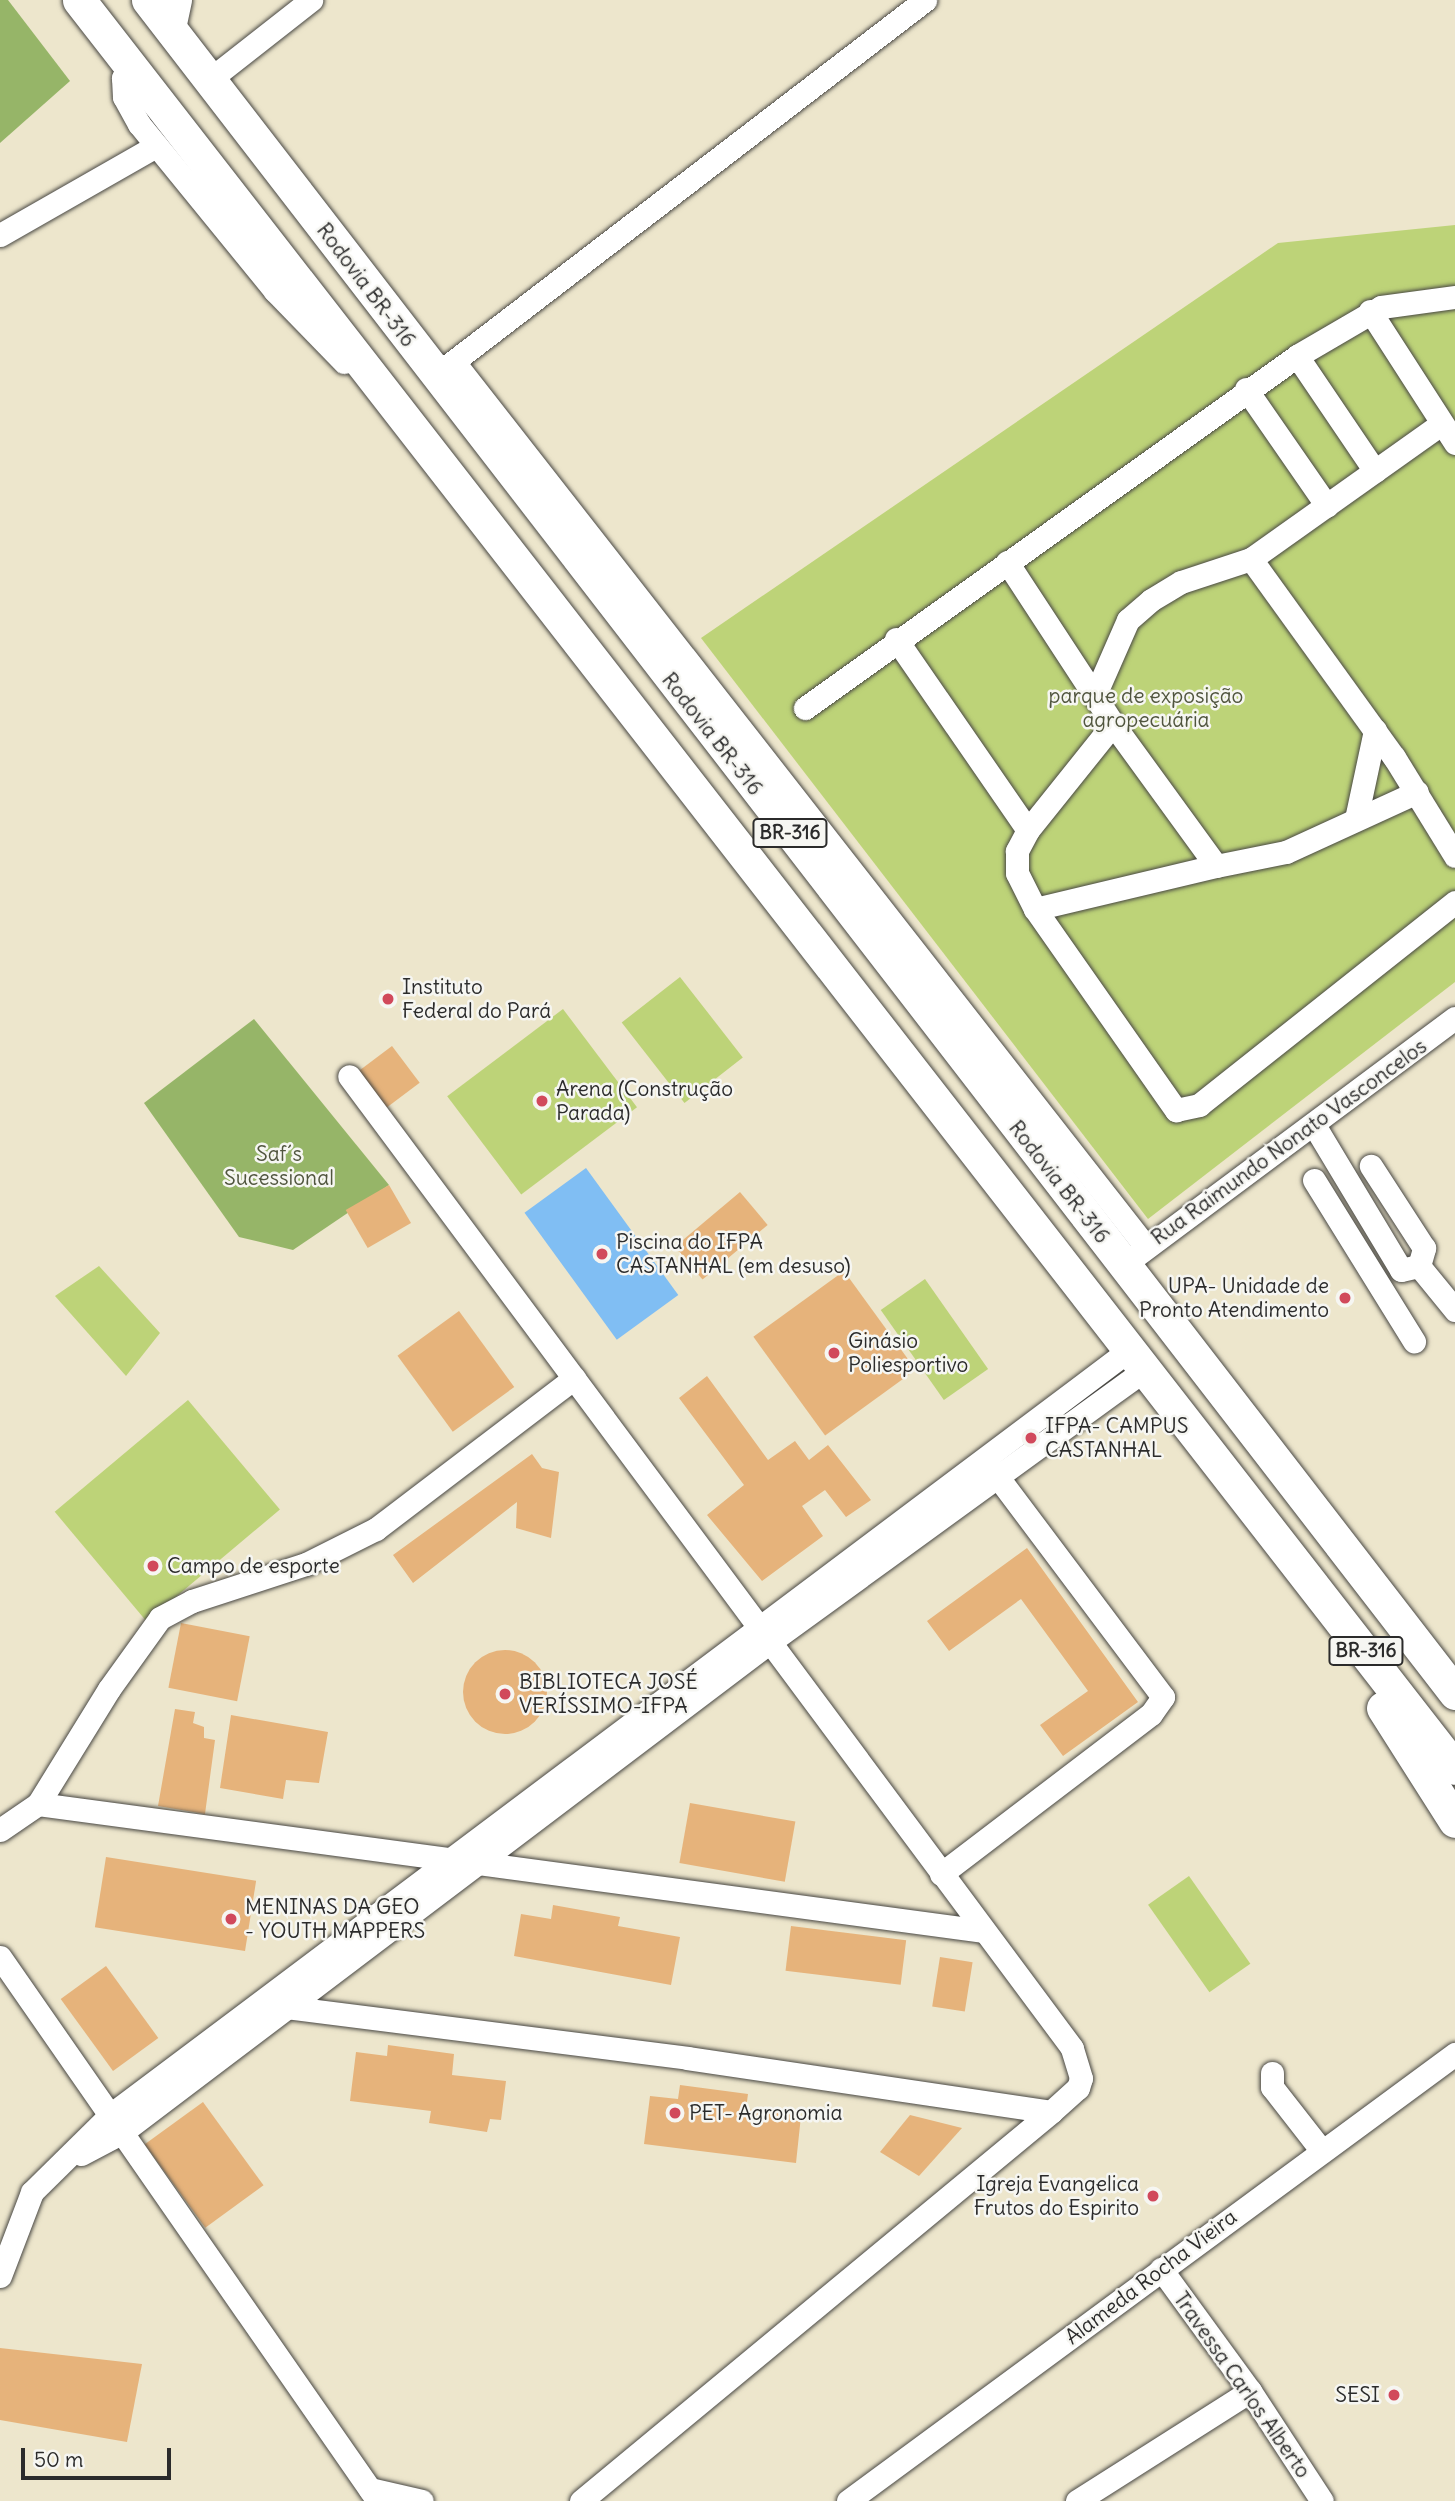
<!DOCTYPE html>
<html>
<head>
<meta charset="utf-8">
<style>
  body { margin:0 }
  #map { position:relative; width:1455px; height:2501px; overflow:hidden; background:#ede6cc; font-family:Delius,sans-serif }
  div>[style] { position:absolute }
  .green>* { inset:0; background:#bdd378; transform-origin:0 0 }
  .forest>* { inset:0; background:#96b568 }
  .water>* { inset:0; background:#80bef3; transform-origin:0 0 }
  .building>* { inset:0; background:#e6b37b; transform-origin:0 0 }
  .round { border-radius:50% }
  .roads { filter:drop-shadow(0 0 2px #484743) drop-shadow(0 0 2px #484743) }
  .minor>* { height:23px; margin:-11.5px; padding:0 11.5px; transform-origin:11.5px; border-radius:11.5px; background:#fff }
  .highway>* { height:33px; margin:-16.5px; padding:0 16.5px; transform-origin:16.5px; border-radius:16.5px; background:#fff }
  .dots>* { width:19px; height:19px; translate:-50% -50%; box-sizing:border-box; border:4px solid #f6f6f2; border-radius:50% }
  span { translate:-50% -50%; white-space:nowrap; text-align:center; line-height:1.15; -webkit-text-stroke:5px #f6f6f2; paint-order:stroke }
  .shield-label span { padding:2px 5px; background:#f6f6f2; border:2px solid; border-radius:5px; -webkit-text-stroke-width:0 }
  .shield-label { font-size:19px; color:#2b2b2b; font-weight:700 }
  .street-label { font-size:21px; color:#2b2b2b }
  .park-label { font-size:21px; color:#50553e }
  .poi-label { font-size:21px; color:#2b2b2b }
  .left { translate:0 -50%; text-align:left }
  .right { translate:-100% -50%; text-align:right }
  .scale { position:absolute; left:21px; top:2448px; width:150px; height:32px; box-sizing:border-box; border:4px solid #2b2b2b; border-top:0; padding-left:9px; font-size:21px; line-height:24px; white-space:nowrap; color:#2b2b2b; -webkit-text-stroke:5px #f6f6f2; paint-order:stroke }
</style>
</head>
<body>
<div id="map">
  <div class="green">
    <div style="clip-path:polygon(1455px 225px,1455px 982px,1148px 1219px,701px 638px,1278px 243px)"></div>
    <div style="left:680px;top:977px;width:102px;height:74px;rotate:52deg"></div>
    <div style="left:563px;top:1009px;width:123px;height:145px;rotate:53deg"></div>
    <div style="clip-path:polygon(99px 1266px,160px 1333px,126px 1376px,55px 1296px)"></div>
    <div style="left:925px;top:1279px;width:110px;height:54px;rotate:55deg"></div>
    <div style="left:188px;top:1400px;width:143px;height:174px;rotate:50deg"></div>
    <div style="left:1189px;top:1876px;width:107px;height:50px;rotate:55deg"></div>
  </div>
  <div class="forest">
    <div style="clip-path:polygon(0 0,8px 0,70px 81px,0 143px)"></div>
    <div style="clip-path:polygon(254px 1019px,389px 1185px,293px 1250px,239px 1237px,144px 1103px)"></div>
  </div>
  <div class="water">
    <div style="left:586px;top:1168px;width:157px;height:76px;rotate:54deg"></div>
  </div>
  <div class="building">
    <div style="left:392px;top:1046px;width:46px;height:50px;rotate:53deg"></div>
    <div style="left:389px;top:1185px;width:44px;height:50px;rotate:60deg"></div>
    <div style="left:740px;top:1192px;width:43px;height:85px;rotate:50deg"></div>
    <div style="left:844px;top:1271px;width:122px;height:112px;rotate:54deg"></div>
    <div style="left:459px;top:1311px;width:94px;height:76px;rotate:54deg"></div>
    <div style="clip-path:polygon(707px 1376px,768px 1460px,795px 1441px,809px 1460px,828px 1445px,871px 1500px,846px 1517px,825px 1490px,802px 1506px,823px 1536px,762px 1581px,707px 1515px,744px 1485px,679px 1398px)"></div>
    <div style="clip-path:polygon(532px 1454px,542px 1468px,559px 1472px,551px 1538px,516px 1528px,517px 1502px,413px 1583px,393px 1555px)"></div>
    <div style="clip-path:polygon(1027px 1548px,1138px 1702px,1063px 1756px,1040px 1725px,1088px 1691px,1021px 1599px,949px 1651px,927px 1621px)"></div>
    <div style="left:181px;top:1623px;width:70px;height:66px;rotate:11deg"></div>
    <div class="round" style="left:463px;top:1650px;width:84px;height:84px"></div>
    <div style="clip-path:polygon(175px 1709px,195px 1712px,193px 1723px,204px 1727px,204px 1738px,215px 1740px,205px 1814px,158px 1806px)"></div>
    <div style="clip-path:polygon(231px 1715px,328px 1732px,319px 1783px,286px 1780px,283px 1799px,220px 1788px)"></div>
    <div style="left:690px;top:1803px;width:107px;height:61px;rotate:10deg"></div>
    <div style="left:106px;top:1857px;width:152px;height:71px;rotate:9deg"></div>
    <div style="clip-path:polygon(553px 1905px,620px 1917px,618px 1926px,680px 1937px,671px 1985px,514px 1956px,521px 1914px,551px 1919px)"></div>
    <div style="left:791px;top:1926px;width:116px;height:45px;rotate:7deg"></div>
    <div style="left:940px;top:1957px;width:33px;height:50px;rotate:9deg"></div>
    <div style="left:106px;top:1966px;width:89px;height:56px;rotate:54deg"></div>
    <div style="clip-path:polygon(388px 2045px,454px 2054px,452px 2075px,506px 2081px,501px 2120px,490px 2119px,487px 2132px,429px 2123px,431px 2111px,350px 2101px,356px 2052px,387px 2056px)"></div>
    <div style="clip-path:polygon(680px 2085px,748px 2094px,746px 2109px,801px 2116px,796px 2163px,644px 2144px,650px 2096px,678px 2099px)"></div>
    <div style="left:203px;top:2102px;width:103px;height:72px;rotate:54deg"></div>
    <div style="clip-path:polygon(910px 2115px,962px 2128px,919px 2176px,880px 2152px)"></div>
    <div style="clip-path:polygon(0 2348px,142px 2364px,127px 2442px,0 2420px)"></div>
  </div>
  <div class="roads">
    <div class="minor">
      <div style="left:173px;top:33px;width:34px;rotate:-78deg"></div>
      <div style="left:130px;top:65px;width:15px;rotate:118deg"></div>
      <div style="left:123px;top:78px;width:19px;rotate:87deg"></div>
      <div style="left:124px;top:97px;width:31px;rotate:61deg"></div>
      <div style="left:139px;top:124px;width:215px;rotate:50.8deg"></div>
      <div style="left:275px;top:291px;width:99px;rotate:45.8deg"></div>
      <div style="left:209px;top:80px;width:130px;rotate:-38.1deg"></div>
      <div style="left:0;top:235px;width:180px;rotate:-29.7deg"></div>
      <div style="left:1370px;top:311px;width:157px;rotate:57.2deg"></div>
      <div style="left:1297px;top:356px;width:139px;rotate:55.9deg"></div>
      <div style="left:454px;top:362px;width:1123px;rotate:51.98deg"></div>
      <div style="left:441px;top:371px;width:610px;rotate:-37.47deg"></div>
      <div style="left:1246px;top:389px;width:142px;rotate:55.3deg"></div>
      <div style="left:1251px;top:559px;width:244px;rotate:54.2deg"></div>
      <div style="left:1394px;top:757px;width:116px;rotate:58.4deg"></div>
      <div style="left:1007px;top:562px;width:194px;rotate:56.8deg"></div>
      <div style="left:1113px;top:724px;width:136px;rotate:128.7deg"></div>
      <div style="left:1028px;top:830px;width:24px;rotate:118deg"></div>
      <div style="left:1017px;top:851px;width:22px;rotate:90deg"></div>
      <div style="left:1017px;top:873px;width:40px;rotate:63.4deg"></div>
      <div style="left:1035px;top:909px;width:246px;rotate:55deg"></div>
      <div style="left:1176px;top:1110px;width:24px;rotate:-12deg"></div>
      <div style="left:1199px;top:1105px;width:327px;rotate:-38.4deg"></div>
      <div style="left:896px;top:639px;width:232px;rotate:55.4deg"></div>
      <div style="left:1095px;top:695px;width:82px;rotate:-66.3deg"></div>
      <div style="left:1128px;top:620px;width:30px;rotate:-41deg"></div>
      <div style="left:1151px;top:600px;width:35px;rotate:-31deg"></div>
      <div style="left:1181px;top:582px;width:74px;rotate:-18.2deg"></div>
      <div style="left:1251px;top:559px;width:233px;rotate:-35.4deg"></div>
      <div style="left:805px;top:708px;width:605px;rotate:-35.58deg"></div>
      <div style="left:1297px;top:356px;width:97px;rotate:-30.3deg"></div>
      <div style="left:1381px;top:307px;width:75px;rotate:-7.7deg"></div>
      <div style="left:1113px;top:724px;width:175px;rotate:54deg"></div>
      <div style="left:1216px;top:866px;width:71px;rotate:-11.3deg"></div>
      <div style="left:1286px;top:852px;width:144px;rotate:-24.6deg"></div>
      <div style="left:1356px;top:819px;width:91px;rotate:-77.9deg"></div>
      <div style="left:1035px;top:909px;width:186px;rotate:-13.4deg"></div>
      <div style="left:1314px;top:1125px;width:169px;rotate:59deg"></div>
      <div style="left:1401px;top:1270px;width:18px;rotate:-13deg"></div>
      <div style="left:1419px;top:1266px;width:19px;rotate:-74deg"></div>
      <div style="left:1424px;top:1248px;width:98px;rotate:-122.9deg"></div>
      <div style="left:1314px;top:1180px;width:190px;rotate:58.2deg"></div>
      <div style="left:1134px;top:1257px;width:400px;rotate:-36.7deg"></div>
      <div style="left:1419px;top:1266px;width:57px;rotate:50.7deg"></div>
      <div style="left:38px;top:1804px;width:953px;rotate:7.65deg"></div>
      <div style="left:0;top:1830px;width:46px;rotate:-34.4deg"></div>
      <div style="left:38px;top:1804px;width:135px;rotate:-58.3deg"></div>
      <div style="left:109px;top:1689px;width:87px;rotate:-54.3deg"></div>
      <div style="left:160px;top:1618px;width:36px;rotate:-28deg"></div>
      <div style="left:192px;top:1601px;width:120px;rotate:-18deg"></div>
      <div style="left:306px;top:1564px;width:78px;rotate:-26.6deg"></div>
      <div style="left:376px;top:1529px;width:249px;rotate:-37.3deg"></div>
      <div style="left:941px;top:1874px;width:264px;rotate:-37.3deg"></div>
      <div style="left:1151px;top:1714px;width:21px;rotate:-55deg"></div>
      <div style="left:1163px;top:1697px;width:291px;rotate:-126.9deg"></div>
      <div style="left:0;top:1957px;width:662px;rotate:55.21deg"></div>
      <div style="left:262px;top:2004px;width:428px;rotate:7.2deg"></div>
      <div style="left:687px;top:2058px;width:368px;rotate:8.4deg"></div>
      <div style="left:1051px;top:2112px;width:36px;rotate:-42deg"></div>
      <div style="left:1078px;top:2088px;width:10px;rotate:-73deg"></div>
      <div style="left:1081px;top:2078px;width:31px;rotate:-107deg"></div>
      <div style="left:1072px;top:2048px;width:1211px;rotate:-126.64deg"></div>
      <div style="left:1272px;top:2073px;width:14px;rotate:90deg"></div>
      <div style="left:1272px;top:2087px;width:81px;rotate:52deg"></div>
      <div style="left:81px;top:2154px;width:45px;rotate:-27.7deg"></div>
      <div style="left:121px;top:2133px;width:814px;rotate:-37.11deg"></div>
      <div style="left:770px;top:1642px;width:466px;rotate:-36deg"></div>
      <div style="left:1161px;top:2269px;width:151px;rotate:53.9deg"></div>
      <div style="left:1250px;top:2391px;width:131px;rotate:56.8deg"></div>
      <div style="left:0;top:2276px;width:90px;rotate:-69.1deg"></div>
      <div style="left:32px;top:2192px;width:108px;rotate:-44.6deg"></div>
      <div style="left:109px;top:2116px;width:1279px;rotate:-36.9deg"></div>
      <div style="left:370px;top:2489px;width:53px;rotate:13deg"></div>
      <div style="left:581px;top:2501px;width:610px;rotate:-39.61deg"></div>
      <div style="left:848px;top:2501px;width:754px;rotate:-36.37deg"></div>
      <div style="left:1077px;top:2501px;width:205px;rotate:-32.4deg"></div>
    </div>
    <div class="highway">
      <div style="left:79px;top:0;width:2240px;rotate:52.11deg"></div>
      <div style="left:148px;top:0;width:2139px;rotate:52.33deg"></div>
      <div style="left:1383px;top:1708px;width:134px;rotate:57.5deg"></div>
    </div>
  </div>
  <div class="dots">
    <div style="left:388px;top:999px;background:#d1495b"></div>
    <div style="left:542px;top:1101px;background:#d1495b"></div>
    <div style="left:602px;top:1254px;background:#d1495b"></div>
    <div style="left:1345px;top:1298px;background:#d1495b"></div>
    <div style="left:834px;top:1353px;background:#d1495b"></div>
    <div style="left:1031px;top:1438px;background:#d1495b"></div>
    <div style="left:153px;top:1566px;background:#d1495b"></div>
    <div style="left:505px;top:1694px;background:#d1495b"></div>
    <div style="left:231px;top:1919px;background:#d1495b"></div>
    <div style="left:675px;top:2113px;background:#d1495b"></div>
    <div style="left:1153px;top:2196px;background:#d1495b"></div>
    <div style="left:1394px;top:2395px;background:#d1495b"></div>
  </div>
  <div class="shield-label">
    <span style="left:790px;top:833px">BR-316</span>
    <span style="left:1366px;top:1651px">BR-316</span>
  </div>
  <div class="street-label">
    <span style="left:366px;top:285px;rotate:53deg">Rodovia BR-316</span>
    <span style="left:712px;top:734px;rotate:52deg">Rodovia BR-316</span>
    <span style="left:1289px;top:1142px;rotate:-36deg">Rua Raimundo Nonato Vasconcelos</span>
    <span style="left:1059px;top:1182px;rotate:52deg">Rodovia BR-316</span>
    <span style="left:1151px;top:2277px;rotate:-37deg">Alameda Rocha Vieira</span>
    <span style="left:1242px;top:2385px;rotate:55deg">Travessa Carlos Alberto</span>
  </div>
  <div class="park-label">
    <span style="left:1146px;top:708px">parque de exposição<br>agropecuária</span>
    <span style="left:279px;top:1166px">Saf´s<br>Sucessional</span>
  </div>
  <div class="poi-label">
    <span class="left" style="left:402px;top:999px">Instituto<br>Federal do Pará</span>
    <span class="left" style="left:556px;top:1101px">Arena (Construção<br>Parada)</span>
    <span class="left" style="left:616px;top:1254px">Piscina do IFPA<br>CASTANHAL (em desuso)</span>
    <span class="right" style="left:1329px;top:1298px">UPA- Unidade de<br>Pronto Atendimento</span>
    <span class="left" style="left:848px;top:1353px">Ginásio<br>Poliesportivo</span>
    <span class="left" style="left:1045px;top:1438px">IFPA- CAMPUS<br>CASTANHAL</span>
    <span class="left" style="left:167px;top:1566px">Campo de esporte</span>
    <span class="left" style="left:519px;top:1694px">BIBLIOTECA JOSÉ<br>VERÍSSIMO-IFPA</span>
    <span class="left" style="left:245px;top:1919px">MENINAS DA GEO<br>- YOUTH MAPPERS</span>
    <span class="left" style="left:689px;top:2113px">PET- Agronomia</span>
    <span class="right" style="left:1139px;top:2196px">Igreja Evangelica<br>Frutos do Espirito</span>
    <span class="right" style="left:1380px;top:2395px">SESI</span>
  </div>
  <div class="scale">50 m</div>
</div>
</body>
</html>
